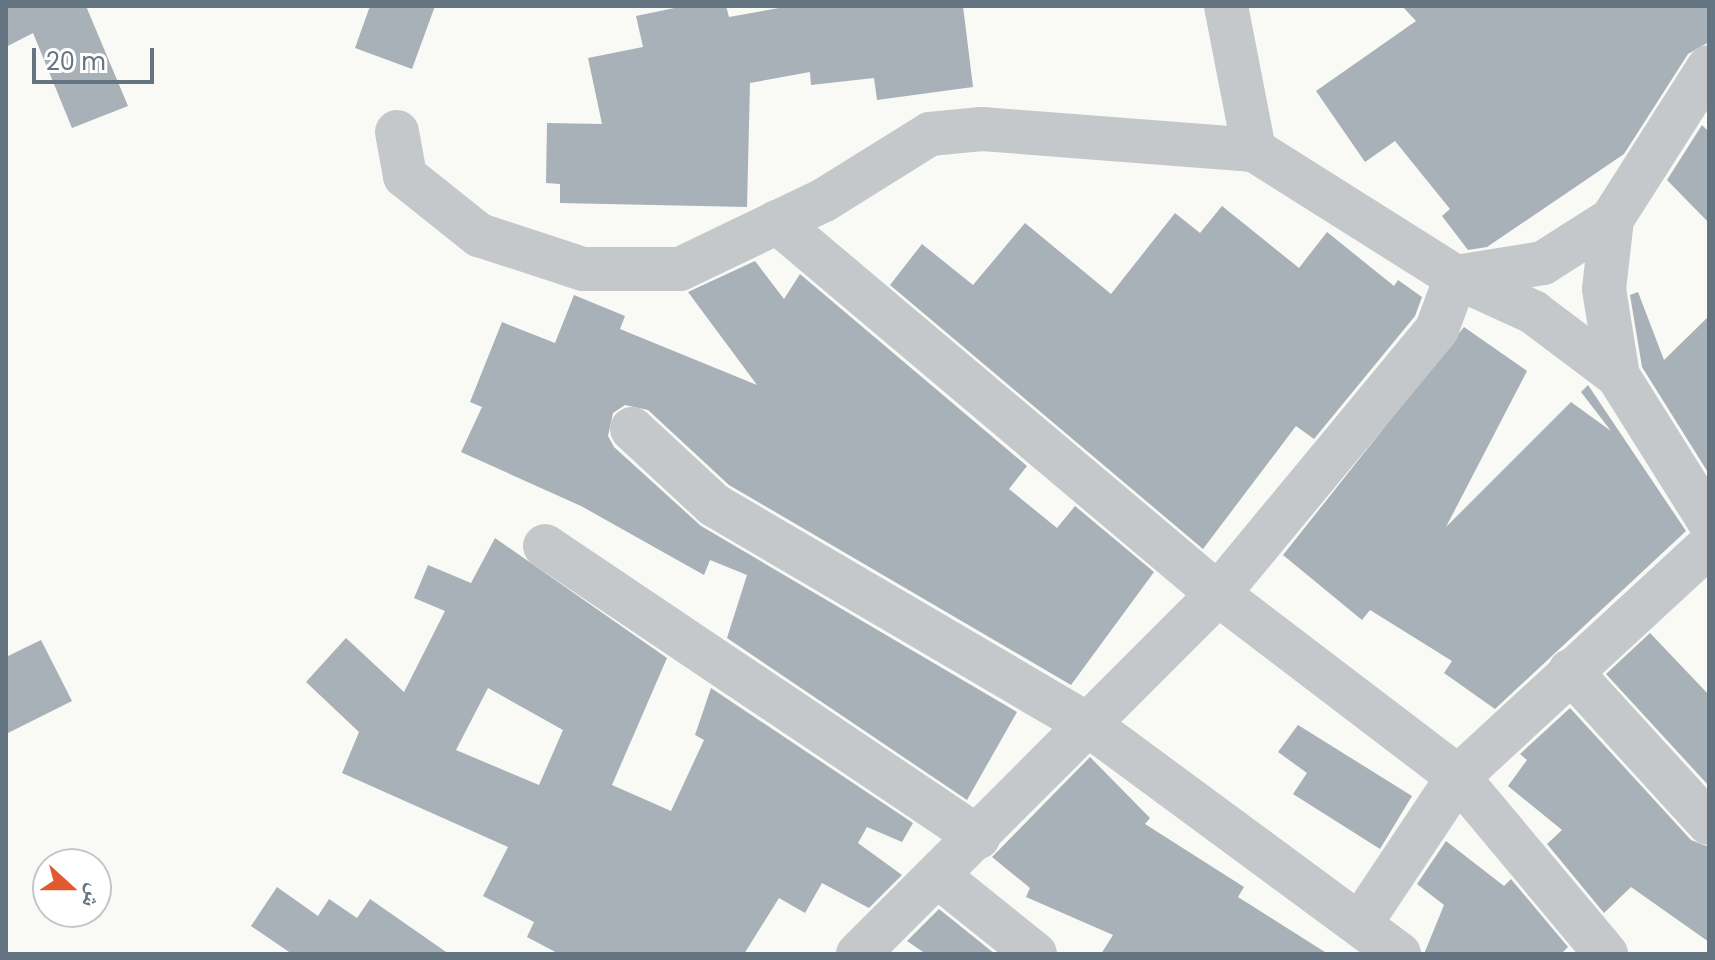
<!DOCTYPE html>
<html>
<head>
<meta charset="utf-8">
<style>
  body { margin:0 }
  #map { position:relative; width:1715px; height:960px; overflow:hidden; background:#f9f9f6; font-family:Poppins,"Noto Naskh Arabic",sans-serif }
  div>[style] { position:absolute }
  .building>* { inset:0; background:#a8b1b7 }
  .minor>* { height:44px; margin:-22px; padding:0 22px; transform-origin:22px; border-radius:22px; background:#c4c8cb }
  span { translate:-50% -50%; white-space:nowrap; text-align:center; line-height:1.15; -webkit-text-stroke:8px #fff; paint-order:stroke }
  .frame { position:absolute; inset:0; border:8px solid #647480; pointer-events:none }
  .north { position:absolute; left:32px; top:848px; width:80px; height:80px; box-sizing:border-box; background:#fff; border:2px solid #c1c7cc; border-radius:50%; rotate:111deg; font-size:22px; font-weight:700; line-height:32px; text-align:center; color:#647480 }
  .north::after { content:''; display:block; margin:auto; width:28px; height:36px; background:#e0592f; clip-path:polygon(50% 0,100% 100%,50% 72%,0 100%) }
  .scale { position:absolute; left:32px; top:48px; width:122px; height:36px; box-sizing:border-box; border:4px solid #647480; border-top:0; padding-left:10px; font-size:24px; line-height:28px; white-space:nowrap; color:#647480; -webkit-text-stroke:6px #fff; paint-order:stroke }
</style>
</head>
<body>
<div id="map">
  <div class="building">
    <div style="clip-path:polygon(6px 6px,86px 6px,128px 106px,72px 128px,33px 33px,6px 47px)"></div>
    <div style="clip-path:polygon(370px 6px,435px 6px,412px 69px,355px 48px)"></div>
    <div style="clip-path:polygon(684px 6px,726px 6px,729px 17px,790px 6px,963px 6px,973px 87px,877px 100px,874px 78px,811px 85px,810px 72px,750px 83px,747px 207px,560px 203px,560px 184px,546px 183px,547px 123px,602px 124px,588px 58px,643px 47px,636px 16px)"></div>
    <div style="clip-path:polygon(1402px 6px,1709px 6px,1709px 42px,1688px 54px,1624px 154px,1487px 247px,1468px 250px,1442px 216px,1450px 209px,1395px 141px,1365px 162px,1316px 91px,1416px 21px)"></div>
    <div style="clip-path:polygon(1702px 125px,1709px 132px,1709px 223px,1667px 180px)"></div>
    <div style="clip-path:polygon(1222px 206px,1299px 268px,1327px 232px,1394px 286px,1398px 280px,1422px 297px,1415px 316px,1314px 439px,1296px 426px,1203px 549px,890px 285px,922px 244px,973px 285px,1025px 223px,1111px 294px,1175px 213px,1200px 233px)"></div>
    <div style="clip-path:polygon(755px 261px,784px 299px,800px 274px,1027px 466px,1009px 489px,1057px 528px,1075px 506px,1154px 572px,1071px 685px,729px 485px,648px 410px,625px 405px,613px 413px,608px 436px,614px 447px,701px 526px,1017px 712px,967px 800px,727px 638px,747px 575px,710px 560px,704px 575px,581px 506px,461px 452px,482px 407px,470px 402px,502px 322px,555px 343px,574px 295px,625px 316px,620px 329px,757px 385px,688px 292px)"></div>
    <div style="clip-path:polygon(1638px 292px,1664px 360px,1709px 316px,1709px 474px,1642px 367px,1630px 295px)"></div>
    <div style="clip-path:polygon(1464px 327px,1527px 371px,1446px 527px,1571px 402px,1611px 431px,1581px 392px,1588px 385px,1686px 531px,1495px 709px,1444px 673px,1452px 661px,1370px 610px,1362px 620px,1283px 555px)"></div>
    <div style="clip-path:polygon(evenodd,495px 538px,667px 658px,612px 785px,671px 811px,704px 740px,695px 735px,711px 688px,913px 823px,902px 842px,867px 827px,858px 843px,902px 875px,869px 908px,822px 883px,805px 913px,779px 898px,744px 954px,559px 954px,527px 937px,534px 922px,483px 896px,508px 847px,342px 773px,359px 732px,306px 682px,346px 638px,404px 692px,445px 611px,414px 598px,428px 565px,471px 583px,495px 538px,488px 688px,563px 730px,539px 785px,456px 750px,488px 688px)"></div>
    <div style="clip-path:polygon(1650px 633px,1709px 695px,1709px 786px,1606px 674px)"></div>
    <div style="clip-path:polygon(41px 640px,72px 701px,6px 734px,6px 657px)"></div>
    <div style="clip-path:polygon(1570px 708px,1691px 840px,1709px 847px,1709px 942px,1631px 887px,1604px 913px,1547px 844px,1562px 830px,1508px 786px,1527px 760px,1520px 754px)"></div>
    <div style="clip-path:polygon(1298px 725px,1412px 796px,1380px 849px,1293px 794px,1307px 773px,1278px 752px)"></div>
    <div style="clip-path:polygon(1090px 757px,1150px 818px,1145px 824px,1244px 887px,1238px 897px,1328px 954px,1101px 954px,1113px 935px,1026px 897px,1030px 888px,992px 857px)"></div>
    <div style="clip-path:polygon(1446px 841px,1504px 886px,1511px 879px,1568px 947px,1561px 954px,1424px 954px,1444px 905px,1417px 884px)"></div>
    <div style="clip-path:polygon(277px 887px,318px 916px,329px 899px,357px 918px,370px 899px,449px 954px,292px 954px,251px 926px)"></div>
    <div style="clip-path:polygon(939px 909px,995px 954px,926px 954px,907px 941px)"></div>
  </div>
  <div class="minor">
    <div style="left:1226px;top:6px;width:147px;rotate:79deg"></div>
    <div style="left:397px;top:132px;width:45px;rotate:79.7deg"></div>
    <div style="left:405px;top:176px;width:95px;rotate:38.6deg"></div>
    <div style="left:479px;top:235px;width:109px;rotate:18.1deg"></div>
    <div style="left:583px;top:269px;width:97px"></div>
    <div style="left:680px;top:269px;width:160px;rotate:-25.6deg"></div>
    <div style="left:824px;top:200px;width:125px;rotate:-31.9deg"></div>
    <div style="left:930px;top:134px;width:52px;rotate:-5.5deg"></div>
    <div style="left:982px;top:129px;width:273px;rotate:4.4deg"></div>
    <div style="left:1254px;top:150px;width:239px;rotate:32.2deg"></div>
    <div style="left:1456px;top:277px;width:85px;rotate:24.4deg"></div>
    <div style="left:1533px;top:312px;width:106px;rotate:37deg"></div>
    <div style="left:1618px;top:376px;width:171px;rotate:57.9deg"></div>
    <div style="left:1612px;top:219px;width:70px;rotate:96.5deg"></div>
    <div style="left:1604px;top:289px;width:88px;rotate:80.9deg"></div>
    <div style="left:777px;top:222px;width:577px;rotate:40.15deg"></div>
    <div style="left:1218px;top:594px;width:302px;rotate:37.3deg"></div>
    <div style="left:1458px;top:777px;width:231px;rotate:50.1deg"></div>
    <div style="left:632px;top:429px;width:112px;rotate:42.8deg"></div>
    <div style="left:714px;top:505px;width:431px;rotate:30.4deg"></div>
    <div style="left:1086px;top:723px;width:389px;rotate:36.4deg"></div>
    <div style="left:545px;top:546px;width:522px;rotate:33.9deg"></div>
    <div style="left:1570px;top:671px;width:206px;rotate:47.6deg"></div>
    <div style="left:939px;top:877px;width:123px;rotate:38.7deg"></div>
    <div style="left:1362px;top:921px;width:173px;rotate:-56.3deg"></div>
    <div style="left:1458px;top:777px;width:342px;rotate:-42.7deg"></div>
    <div style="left:858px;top:954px;width:509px;rotate:-45deg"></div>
    <div style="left:1218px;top:594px;width:344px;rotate:-50.4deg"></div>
    <div style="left:1437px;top:329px;width:55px;rotate:-69.9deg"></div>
    <div style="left:1456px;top:277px;width:88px;rotate:-9.1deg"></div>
    <div style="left:1543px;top:263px;width:82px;rotate:-32.5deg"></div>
    <div style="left:1612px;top:219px;width:180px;rotate:-57.5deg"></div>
  </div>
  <div class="frame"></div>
  <div class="north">ش</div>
  <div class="scale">20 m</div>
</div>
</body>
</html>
